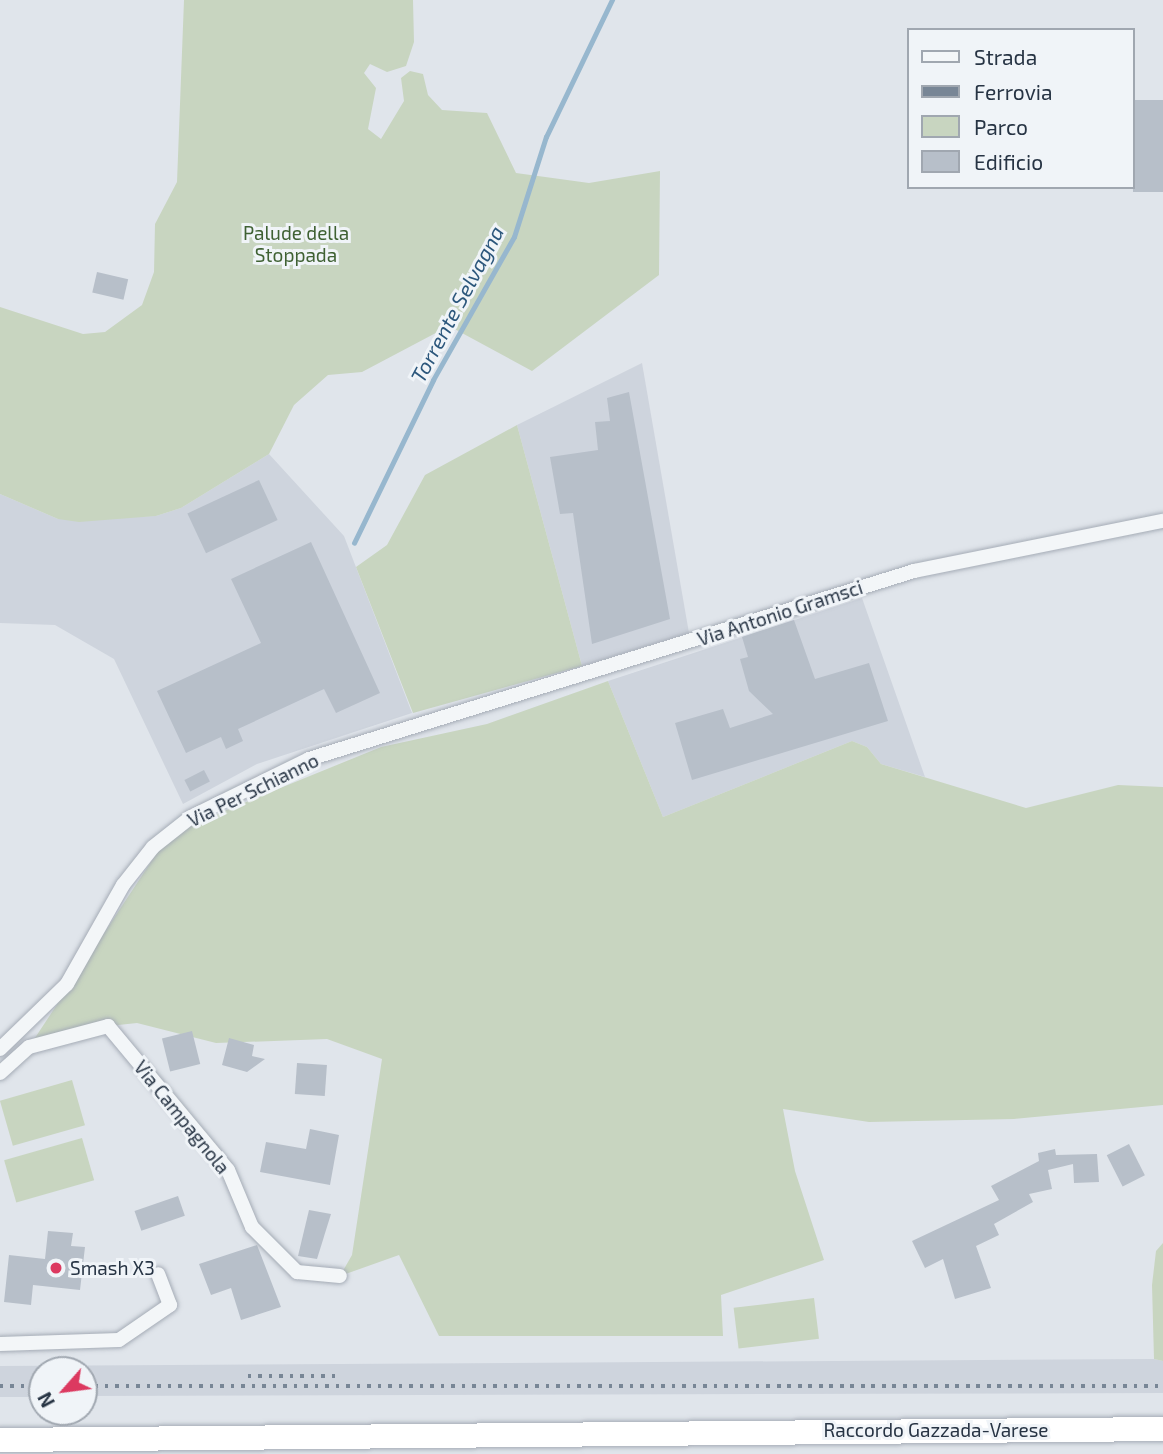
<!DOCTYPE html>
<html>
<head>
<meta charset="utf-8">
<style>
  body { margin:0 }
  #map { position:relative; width:1163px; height:1454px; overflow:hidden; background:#e0e5eb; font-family:"Exo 2",sans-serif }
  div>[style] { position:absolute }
  .built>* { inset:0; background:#ced4dd }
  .green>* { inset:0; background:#c8d5c0; transform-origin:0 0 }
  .stream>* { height:4.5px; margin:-2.25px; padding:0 2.25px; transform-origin:2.25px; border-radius:2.25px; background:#97b7ce }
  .building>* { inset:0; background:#b7bfc9; transform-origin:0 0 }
  .roads { filter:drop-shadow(0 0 2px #a5acb6) drop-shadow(0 0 2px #a5acb6) }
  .minor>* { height:14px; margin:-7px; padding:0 7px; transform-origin:7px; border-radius:7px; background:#f3f6f8 }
  .trunk>* { height:24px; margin:-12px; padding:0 12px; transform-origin:12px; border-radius:12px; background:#fff }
  .rail>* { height:4.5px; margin-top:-2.25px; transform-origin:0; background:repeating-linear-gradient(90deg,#788696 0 3.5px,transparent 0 10.5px) }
  .dots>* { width:19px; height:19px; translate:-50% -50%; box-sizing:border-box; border:4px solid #f0f4f8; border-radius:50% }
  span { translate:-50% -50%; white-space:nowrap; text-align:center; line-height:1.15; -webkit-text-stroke:6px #f0f4f8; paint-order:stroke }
  .park-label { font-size:19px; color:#3f6133 }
  .street-label { font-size:19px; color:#273444 }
  .poi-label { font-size:19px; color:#273444 }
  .left { translate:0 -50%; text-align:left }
  .water-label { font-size:21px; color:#2c577c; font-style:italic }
  .legend { position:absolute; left:907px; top:28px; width:228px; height:161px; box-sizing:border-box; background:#f0f4f8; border:2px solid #a0a7b0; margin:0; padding:9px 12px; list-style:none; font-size:21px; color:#273444 }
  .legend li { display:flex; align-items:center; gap:14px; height:35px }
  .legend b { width:35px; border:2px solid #a0a7b0 }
  .north { position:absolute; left:28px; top:1356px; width:70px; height:70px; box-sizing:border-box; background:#f0f4f8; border:2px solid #a0a7b0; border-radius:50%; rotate:242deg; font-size:19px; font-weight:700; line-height:28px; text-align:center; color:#273444 }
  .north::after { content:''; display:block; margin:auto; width:24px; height:32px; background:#dc3960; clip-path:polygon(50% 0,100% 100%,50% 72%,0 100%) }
</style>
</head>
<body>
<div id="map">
  <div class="built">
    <div style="clip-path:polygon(642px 363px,689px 633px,582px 666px,517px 425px)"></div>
    <div style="clip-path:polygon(269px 454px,344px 536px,412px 713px,257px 764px,183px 804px,114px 659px,55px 625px,0 623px,0 494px,58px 519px,156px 516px,181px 508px)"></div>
    <div style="clip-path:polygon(862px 598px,925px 777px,881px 764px,867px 747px,852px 741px,663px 817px,608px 681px)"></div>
    <div style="clip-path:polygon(1154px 1359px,1163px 1361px,1163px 1393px,84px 1396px,84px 1370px,42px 1370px,42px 1397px,0 1397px,0 1366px)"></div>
  </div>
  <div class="green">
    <div style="clip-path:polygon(184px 0,413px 0,414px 42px,406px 66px,387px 72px,370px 64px,364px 73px,376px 88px,368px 129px,381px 139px,404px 101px,401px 78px,410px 71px,423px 74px,428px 95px,442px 110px,487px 113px,516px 173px,589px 183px,660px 171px,659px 275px,532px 371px,449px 326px,362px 372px,328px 375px,294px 405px,269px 454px,181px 508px,156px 516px,79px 522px,58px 519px,0 494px,0 307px,83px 334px,105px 332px,142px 305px,154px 272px,155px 224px,177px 182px)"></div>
    <div style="clip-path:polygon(517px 425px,582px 666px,413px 713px,356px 567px,387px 545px,425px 475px)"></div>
    <div style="clip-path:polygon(608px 681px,663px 817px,852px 741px,867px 747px,881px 764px,1026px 808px,1118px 785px,1163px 787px,1163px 1105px,1014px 1119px,869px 1122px,783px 1109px,795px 1171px,824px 1260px,721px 1295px,723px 1336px,439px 1336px,399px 1255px,340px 1276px,352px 1255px,382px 1059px,327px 1039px,216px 1043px,137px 1023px,72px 1030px,29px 1047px,170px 833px,381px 747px,487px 724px)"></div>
    <div style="left:72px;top:1080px;width:47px;height:75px;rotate:74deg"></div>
    <div style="left:82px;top:1138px;width:44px;height:81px;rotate:74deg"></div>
    <div style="clip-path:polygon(1163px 1243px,1163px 1361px,1154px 1359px,1152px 1285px,1156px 1251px)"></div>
    <div style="left:814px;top:1298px;width:41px;height:81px;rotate:83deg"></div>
  </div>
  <div class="stream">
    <div style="left:354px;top:543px;width:181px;rotate:-64.1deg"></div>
    <div style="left:433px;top:380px;width:164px;rotate:-60.5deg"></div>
    <div style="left:514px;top:237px;width:105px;rotate:-72.3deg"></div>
    <div style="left:546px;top:137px;width:152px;rotate:-64.3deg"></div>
  </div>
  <div class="building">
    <div style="left:1133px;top:100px;width:30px;height:92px"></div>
    <div style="left:97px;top:272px;width:32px;height:21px;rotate:13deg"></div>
    <div style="clip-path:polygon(629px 392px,670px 619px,592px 644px,573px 513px,560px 514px,550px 457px,598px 450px,595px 422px,610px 421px,607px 398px)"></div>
    <div style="left:259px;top:480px;width:44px;height:79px;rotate:65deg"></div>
    <div style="clip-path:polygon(311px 542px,380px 693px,336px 713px,324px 689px,238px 729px,243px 741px,226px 749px,221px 737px,186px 753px,157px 691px,261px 643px,231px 579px)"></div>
    <div style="clip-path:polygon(794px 620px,815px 679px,869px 663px,888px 721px,692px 780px,675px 723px,723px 709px,730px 728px,773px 714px,749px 691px,740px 659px,748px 657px,742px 637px)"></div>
    <div style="left:204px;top:770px;width:13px;height:22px;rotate:63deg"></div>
    <div style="left:192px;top:1031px;width:34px;height:31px;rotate:76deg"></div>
    <div style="clip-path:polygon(229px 1038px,254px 1045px,252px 1056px,265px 1059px,247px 1072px,222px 1065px)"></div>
    <div style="left:297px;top:1063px;width:30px;height:31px;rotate:4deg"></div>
    <div style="clip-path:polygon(310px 1129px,339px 1135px,330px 1185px,260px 1172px,266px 1142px,306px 1149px)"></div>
    <div style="left:1129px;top:1144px;width:35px;height:25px;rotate:63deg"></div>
    <div style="clip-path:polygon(1055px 1149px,1056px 1155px,1097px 1154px,1099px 1182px,1074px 1183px,1073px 1164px,1048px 1170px,1052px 1189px,1029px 1194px,1033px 1202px,994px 1224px,999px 1235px,976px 1246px,991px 1288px,955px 1299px,943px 1259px,925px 1268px,912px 1241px,999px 1200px,991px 1186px,1039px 1161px,1038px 1153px)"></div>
    <div style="left:178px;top:1196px;width:21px;height:46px;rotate:71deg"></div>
    <div style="clip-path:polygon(309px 1210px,331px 1214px,317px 1259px,298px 1256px)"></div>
    <div style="clip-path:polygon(48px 1231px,73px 1233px,71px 1246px,85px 1247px,80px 1290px,33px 1285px,31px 1305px,4px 1302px,9px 1255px,45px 1259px)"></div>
    <div style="clip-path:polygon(257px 1245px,281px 1307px,241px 1320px,231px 1288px,211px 1295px,199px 1264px)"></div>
  </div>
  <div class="roads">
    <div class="minor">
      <div style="left:0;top:1049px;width:93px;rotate:-44.1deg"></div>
      <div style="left:67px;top:984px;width:114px;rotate:-60.5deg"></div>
      <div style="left:123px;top:885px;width:48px;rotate:-51.7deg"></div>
      <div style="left:153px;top:847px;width:48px;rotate:-38.3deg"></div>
      <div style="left:191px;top:817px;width:131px;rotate:-26.2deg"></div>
      <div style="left:309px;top:759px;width:634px;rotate:-17.26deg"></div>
      <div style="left:914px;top:571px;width:254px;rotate:-11.4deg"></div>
      <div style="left:0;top:1073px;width:39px;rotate:-42deg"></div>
      <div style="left:29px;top:1047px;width:82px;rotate:-14.9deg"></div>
      <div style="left:108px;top:1026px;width:187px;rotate:50.2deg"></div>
      <div style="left:228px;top:1170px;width:62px;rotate:67.2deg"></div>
      <div style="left:252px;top:1227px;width:64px;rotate:45deg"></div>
      <div style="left:297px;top:1272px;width:43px;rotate:5.3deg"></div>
      <div style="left:0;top:1344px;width:119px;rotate:-1.9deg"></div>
      <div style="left:119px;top:1340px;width:62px;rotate:-34.5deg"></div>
      <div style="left:170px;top:1305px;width:33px;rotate:-111deg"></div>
    </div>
    <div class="trunk">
      <div style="left:0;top:1440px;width:1163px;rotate:-0.54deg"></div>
    </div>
  </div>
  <div class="rail">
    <div style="left:248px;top:1376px;width:91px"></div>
    <div style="left:0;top:1386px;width:42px"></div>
    <div style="left:84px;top:1386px;width:1079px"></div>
  </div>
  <div class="dots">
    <div style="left:56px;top:1268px;background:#dc3960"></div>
  </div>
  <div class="park-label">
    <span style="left:296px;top:244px">Palude della<br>Stoppada</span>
  </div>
  <div class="street-label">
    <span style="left:780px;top:613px;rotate:-18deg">Via Antonio Gramsci</span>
    <span style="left:253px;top:790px;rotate:-26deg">Via Per Schianno</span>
    <span style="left:182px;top:1117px;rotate:51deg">Via Campagnola</span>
    <span style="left:936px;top:1430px">Raccordo Gazzada-Varese</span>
  </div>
  <div class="poi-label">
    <span class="left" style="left:70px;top:1268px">Smash X3</span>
  </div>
  <div class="water-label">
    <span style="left:457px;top:304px;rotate:-62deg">Torrente Selvagna</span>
  </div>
  <ul class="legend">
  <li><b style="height:9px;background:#f3f6f8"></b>Strada</li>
  <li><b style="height:9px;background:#788696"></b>Ferrovia</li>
  <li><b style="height:19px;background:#c8d5c0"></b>Parco</li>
  <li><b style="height:19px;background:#b7bfc9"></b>Edificio</li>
  </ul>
  <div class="north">N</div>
</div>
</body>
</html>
